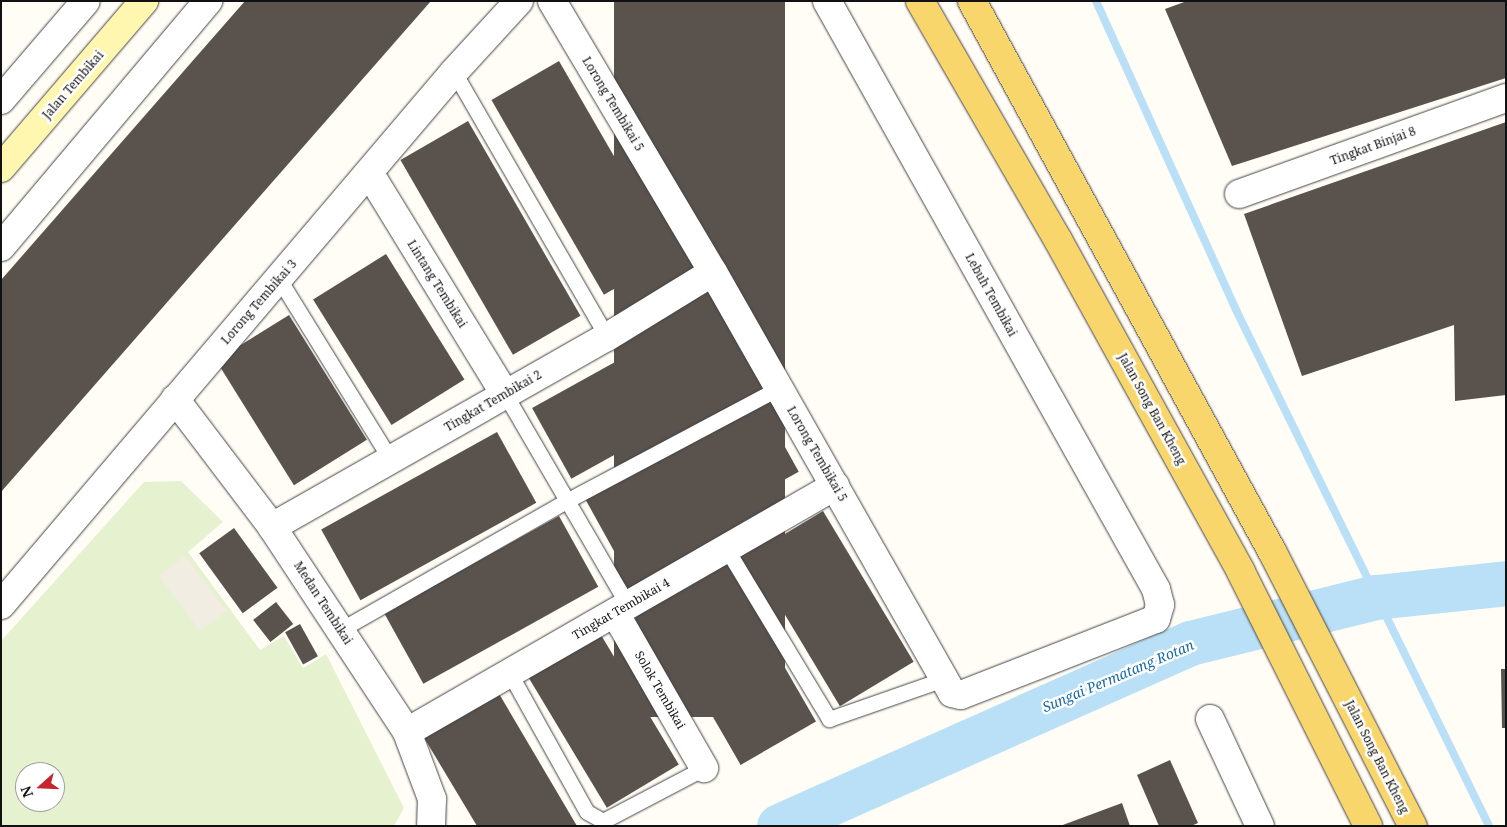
<!DOCTYPE html>
<html>
<head>
<meta charset="utf-8">
<style>
  body { margin:0 }
  #map { position:relative; width:1507px; height:827px; overflow:hidden; background:#fffdf5; font-family:"Noto Serif",serif }
  div>[style] { position:absolute }
  .pitch>* { inset:0; background:#e6f2cf }
  .plaza>* { inset:0; background:#f1ede2; transform-origin:0 0 }
  .stream>* { height:8px; margin:-4px; padding:0 4px; transform-origin:4px; border-radius:4px; background:#b9e0f7 }
  .river>* { height:45px; margin:-22.5px; padding:0 22.5px; transform-origin:22.5px; border-radius:22.5px; background:#b9e0f7 }
  .building>* { inset:0; background:#5a524d; transform-origin:0 0 }
  .roads { filter:drop-shadow(0 0 1px #444) drop-shadow(0 0 1px #444) }
  .lane>* { height:15px; margin:-7.5px; padding:0 7.5px; transform-origin:7.5px; border-radius:7.5px; background:#fff }
  .street>* { height:28px; margin:-14px; padding:0 14px; transform-origin:14px; border-radius:14px; background:#fff }
  .secondary>* { height:28px; margin:-14px; padding:0 14px; transform-origin:14px; border-radius:14px; background:#fff6b0 }
  .primary>* { height:28px; margin:-14px; padding:0 14px; transform-origin:14px; border-radius:14px; background:#f9d66b }
  span { translate:-50% -50%; white-space:nowrap; text-align:center; line-height:1.15; -webkit-text-stroke:5px #fff; paint-order:stroke }
  .street-label { font-size:12px; color:#111 }
  .water-label { font-size:14px; color:#1768a6; font-style:italic }
  .frame { position:absolute; inset:0; border:2px solid #111; pointer-events:none }
  .north { position:absolute; left:15px; top:762px; width:50px; height:50px; box-sizing:border-box; background:#fff; border:1px solid #a0a0a0; border-radius:50%; rotate:250deg; font-size:14px; font-weight:700; line-height:20px; text-align:center; color:#111 }
  .north::after { content:''; display:block; margin:auto; width:18px; height:22px; background:#c4262e; clip-path:polygon(50% 0,100% 100%,50% 72%,0 100%) }
</style>
</head>
<body>
<div id="map">
  <div class="pitch">
    <div style="clip-path:polygon(evenodd,181px 481px,223px 522px,188px 552px,260px 650px,284px 636px,303px 668px,326px 654px,404px 808px,394px 826px,1px 826px,1px 641px,144px 482px,181px 481px,25px 772px,55px 772px,55px 802px,25px 802px,25px 772px)"></div>
  </div>
  <div class="plaza">
    <div style="left:185px;top:556px;width:69px;height:33px;rotate:53deg"></div>
  </div>
  <div class="stream">
    <div style="left:1096px;top:1px;width:341px;rotate:65.6deg"></div>
    <div style="left:1237px;top:312px;width:572px;rotate:63.88deg"></div>
  </div>
  <div class="river">
    <div style="left:779px;top:826px;width:450px;rotate:-24deg"></div>
    <div style="left:1190px;top:643px;width:192px;rotate:-13.9deg"></div>
    <div style="left:1376px;top:597px;width:131px;rotate:-6.1deg"></div>
  </div>
  <div class="building">
    <div style="clip-path:polygon(245px 1px,431px 1px,1px 492px,1px 280px)"></div>
    <div style="left:614px;top:1px;width:171px;height:716px"></div>
    <div style="clip-path:polygon(1187px 1px,1506px 1px,1506px 78px,1232px 166px,1165px 9px)"></div>
    <div style="left:559px;top:61px;width:225px;height:78px;rotate:60deg"></div>
    <div style="left:468px;top:121px;width:225px;height:78px;rotate:60deg"></div>
    <div style="clip-path:polygon(1506px 122px,1506px 395px,1455px 401px,1454px 325px,1302px 376px,1244px 214px)"></div>
    <div style="left:386px;top:254px;width:148px;height:86px;rotate:58deg"></div>
    <div style="left:707px;top:311px;width:81px;height:200px;rotate:61deg"></div>
    <div style="left:289px;top:315px;width:147px;height:86px;rotate:58deg"></div>
    <div style="left:759px;top:400px;width:82px;height:200px;rotate:61deg"></div>
    <div style="left:497px;top:432px;width:81px;height:201px;rotate:61deg"></div>
    <div style="left:823px;top:511px;width:176px;height:86px;rotate:59deg"></div>
    <div style="left:559px;top:516px;width:81px;height:200px;rotate:61deg"></div>
    <div style="left:234px;top:528px;width:74px;height:43px;rotate:54deg"></div>
    <div style="left:728px;top:569px;width:176px;height:87px;rotate:60deg"></div>
    <div style="left:276px;top:602px;width:28px;height:29px;rotate:52deg"></div>
    <div style="left:300px;top:624px;width:37px;height:17px;rotate:61deg"></div>
    <div style="left:598px;top:630px;width:157px;height:84px;rotate:59deg"></div>
    <div style="clip-path:polygon(1501px 669px,1506px 669px,1506px 728px,1502px 728px)"></div>
    <div style="clip-path:polygon(498px 692px,577px 826px,477px 826px,423px 736px)"></div>
    <div style="clip-path:polygon(1170px 760px,1198px 823px,1191px 826px,1159px 826px,1137px 775px)"></div>
    <div style="clip-path:polygon(1122px 803px,1130px 826px,1060px 826px)"></div>
  </div>
  <div class="roads">
    <div class="lane">
      <div style="left:454px;top:72px;width:306px;rotate:60deg"></div>
      <div style="left:279px;top:279px;width:211px;rotate:58.3deg"></div>
      <div style="left:505px;top:394px;width:244px;rotate:59.8deg"></div>
      <div style="left:726px;top:548px;width:200px;rotate:58.9deg"></div>
      <div style="left:829px;top:719px;width:122px;rotate:-19.2deg"></div>
      <div style="left:340px;top:630px;width:262px;rotate:-29.7deg"></div>
      <div style="left:568px;top:500px;width:239px;rotate:-28deg"></div>
      <div style="left:509px;top:672px;width:160px;rotate:60.9deg"></div>
      <div style="left:587px;top:812px;width:18px;rotate:29deg"></div>
      <div style="left:603px;top:821px;width:114px;rotate:-27.7deg"></div>
    </div>
    <div class="street">
      <div style="left:552px;top:1px;width:315px;rotate:59.3deg"></div>
      <div style="left:713px;top:272px;width:484px;rotate:60.4deg"></div>
      <div style="left:952px;top:693px;width:9px;rotate:13deg"></div>
      <div style="left:961px;top:695px;width:209px;rotate:-21.3deg"></div>
      <div style="left:1156px;top:619px;width:15px;rotate:-74deg"></div>
      <div style="left:1160px;top:605px;width:16px;rotate:-104deg"></div>
      <div style="left:1156px;top:589px;width:674px;rotate:-119.23deg"></div>
      <div style="left:1px;top:100px;width:130px;rotate:-49.4deg"></div>
      <div style="left:370px;top:174px;width:258px;rotate:58.5deg"></div>
      <div style="left:1239px;top:194px;width:284px;rotate:-19.8deg"></div>
      <div style="left:1px;top:247px;width:322px;rotate:-49.9deg"></div>
      <div style="left:175px;top:399px;width:161px;rotate:52.8deg"></div>
      <div style="left:272px;top:527px;width:245px;rotate:56.6deg"></div>
      <div style="left:407px;top:732px;width:72px;rotate:69.5deg"></div>
      <div style="left:432px;top:799px;width:27px;rotate:92deg"></div>
      <div style="left:272px;top:527px;width:385px;rotate:-29.6deg"></div>
      <div style="left:607px;top:337px;width:124px;rotate:-31.5deg"></div>
      <div style="left:1px;top:605px;width:699px;rotate:-49.64deg"></div>
      <div style="left:454px;top:72px;width:96px;rotate:-47.5deg"></div>
      <div style="left:615px;top:613px;width:179px;rotate:60.1deg"></div>
      <div style="left:1210px;top:719px;width:118px;rotate:65deg"></div>
      <div style="left:407px;top:732px;width:494px;rotate:-29.9deg"></div>
    </div>
    <div class="secondary">
      <div style="left:1px;top:168px;width:220px;rotate:-49.4deg"></div>
    </div>
    <div class="primary">
      <div style="left:920px;top:1px;width:276px;rotate:60deg"></div>
      <div style="left:1058px;top:240px;width:379px;rotate:61.1deg"></div>
      <div style="left:1241px;top:572px;width:284px;rotate:63.4deg"></div>
      <div style="left:972px;top:1px;width:629px;rotate:61.4deg"></div>
      <div style="left:1273px;top:553px;width:307px;rotate:62.9deg"></div>
    </div>
  </div>
  <div class="street-label">
    <span style="left:73px;top:85px;rotate:-49deg">Jalan Tembikai</span>
    <span style="left:613px;top:104px;rotate:59deg">Lorong Tembikai 5</span>
    <span style="left:1373px;top:146px;rotate:-20deg">Tingkat Binjai 8</span>
    <span style="left:437px;top:284px;rotate:58deg">Lintang Tembikai</span>
    <span style="left:991px;top:295px;rotate:61deg">Lebuh Tembikai</span>
    <span style="left:259px;top:302px;rotate:-49deg">Lorong Tembikai 3</span>
    <span style="left:493px;top:401px;rotate:-30deg">Tingkat Tembikai 2</span>
    <span style="left:1152px;top:409px;rotate:61deg">Jalan Song Ban Kheng</span>
    <span style="left:817px;top:454px;rotate:60deg">Lorong Tembikai 5</span>
    <span style="left:323px;top:603px;rotate:57deg">Medan Tembikai</span>
    <span style="left:621px;top:609px;rotate:-30deg">Tingkat Tembikai 4</span>
    <span style="left:660px;top:690px;rotate:60deg">Solok Tembikai</span>
    <span style="left:1377px;top:757px;rotate:63deg">Jalan Song Ban Kheng</span>
  </div>
  <div class="water-label">
    <span style="left:1118px;top:676px;rotate:-23deg">Sungai Permatang Rotan</span>
  </div>
  <div class="frame"></div>
  <div class="north">N</div>
</div>
</body>
</html>
